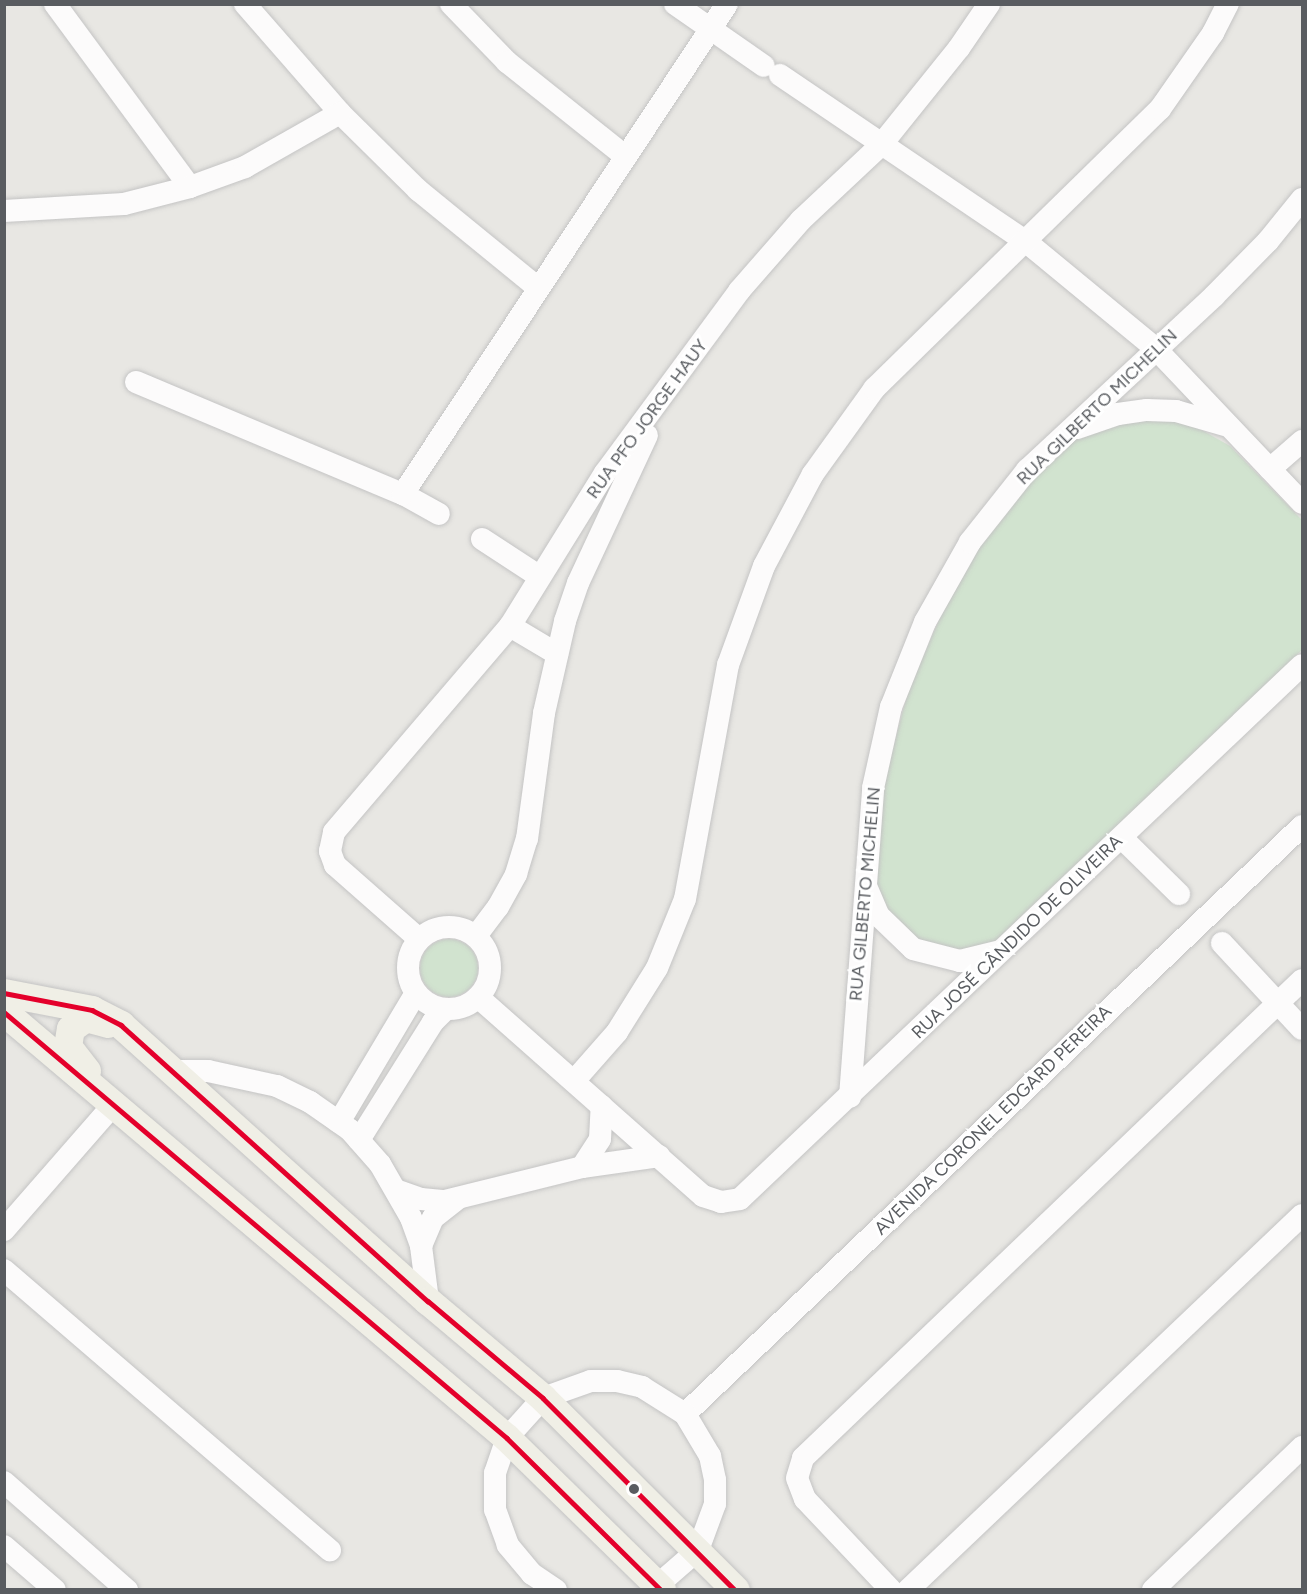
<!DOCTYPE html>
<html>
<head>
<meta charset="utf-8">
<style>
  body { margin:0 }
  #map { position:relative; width:1307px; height:1594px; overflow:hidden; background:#e8e7e3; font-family:Figtree,sans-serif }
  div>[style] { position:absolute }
  .green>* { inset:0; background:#d1e3cf }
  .round { border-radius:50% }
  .roads { filter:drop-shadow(0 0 2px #c4c4c4) drop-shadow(0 0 2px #c4c4c4) }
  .minor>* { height:22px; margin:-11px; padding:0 11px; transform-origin:11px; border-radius:11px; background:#fcfbfb }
  .minor>.ring { margin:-11px; padding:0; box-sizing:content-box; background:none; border:22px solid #fcfbfb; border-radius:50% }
  .major>* { height:28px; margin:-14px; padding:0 14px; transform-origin:14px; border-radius:14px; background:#f0efe6 }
  .bus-1>* { height:4.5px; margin:-2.25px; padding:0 2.25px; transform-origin:2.25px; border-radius:2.25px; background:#e4002b }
  .dots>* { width:16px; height:16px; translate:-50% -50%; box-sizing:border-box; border:3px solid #fff; border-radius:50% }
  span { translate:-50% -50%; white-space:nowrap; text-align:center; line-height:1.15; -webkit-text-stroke:6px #fff; paint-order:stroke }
  .street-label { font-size:18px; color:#595c60 }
  .frame { position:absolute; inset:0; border:6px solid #595c60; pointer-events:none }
</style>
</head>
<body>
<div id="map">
  <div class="green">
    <div style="clip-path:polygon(1152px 417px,1193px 425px,1230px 446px,1302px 520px,1302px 650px,1002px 938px,979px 950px,940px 952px,895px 926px,875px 879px,882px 789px,909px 688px,951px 593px,985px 538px,1025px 487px,1072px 442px,1090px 431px)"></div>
    <div class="round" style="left:420px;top:939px;width:58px;height:58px"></div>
  </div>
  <div class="roads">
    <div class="minor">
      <div style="left:55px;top:4px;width:227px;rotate:53.6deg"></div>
      <div style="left:245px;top:4px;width:145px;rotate:48.9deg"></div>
      <div style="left:340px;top:113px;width:110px;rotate:44.6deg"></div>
      <div style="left:418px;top:190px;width:155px;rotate:39.2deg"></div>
      <div style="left:451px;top:4px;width:81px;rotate:46deg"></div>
      <div style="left:507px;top:62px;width:152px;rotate:38.6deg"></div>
      <div style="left:675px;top:4px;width:108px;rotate:34.9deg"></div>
      <div style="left:780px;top:75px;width:295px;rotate:34.1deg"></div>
      <div style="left:1024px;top:240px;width:171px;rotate:39.5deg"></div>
      <div style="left:1156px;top:349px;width:212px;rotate:46.5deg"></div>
      <div style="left:4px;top:211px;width:120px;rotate:-3.3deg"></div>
      <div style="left:124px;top:204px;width:68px;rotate:-14.4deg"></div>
      <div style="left:190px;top:187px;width:59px;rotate:-20deg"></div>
      <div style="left:245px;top:167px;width:109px;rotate:-29.6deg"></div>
      <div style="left:136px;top:382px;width:290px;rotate:22.8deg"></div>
      <div style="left:403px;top:494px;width:41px;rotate:29.1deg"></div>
      <div style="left:1077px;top:428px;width:43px;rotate:-18.9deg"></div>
      <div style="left:1118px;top:414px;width:29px;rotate:-8deg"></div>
      <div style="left:1147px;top:410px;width:29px;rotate:2deg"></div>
      <div style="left:1176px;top:411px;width:54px;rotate:16.1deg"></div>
      <div style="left:1270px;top:469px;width:43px;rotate:-41.2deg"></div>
      <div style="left:403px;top:494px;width:587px;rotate:-56.53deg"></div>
      <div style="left:482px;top:539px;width:69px;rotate:33.2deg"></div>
      <div style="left:510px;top:626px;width:55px;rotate:30.8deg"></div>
      <div style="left:1122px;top:838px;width:80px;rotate:44.5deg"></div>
      <div style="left:866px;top:886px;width:33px;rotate:67deg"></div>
      <div style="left:879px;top:916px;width:47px;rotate:44.1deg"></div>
      <div style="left:913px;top:949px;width:49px;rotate:14.3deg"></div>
      <div style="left:960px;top:961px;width:41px;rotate:-14deg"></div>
      <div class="ring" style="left:408px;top:927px;width:60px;height:60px"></div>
      <div style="left:476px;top:936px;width:36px;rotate:-53deg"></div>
      <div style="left:498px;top:907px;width:38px;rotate:-61deg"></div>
      <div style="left:516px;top:874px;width:37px;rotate:-73deg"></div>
      <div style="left:527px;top:839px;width:127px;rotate:-82.3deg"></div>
      <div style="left:544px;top:713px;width:94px;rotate:-77.1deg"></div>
      <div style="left:565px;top:621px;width:40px;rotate:-71.1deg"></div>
      <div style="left:578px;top:583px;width:163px;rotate:-65deg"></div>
      <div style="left:419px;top:939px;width:112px;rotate:-138.6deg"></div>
      <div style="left:335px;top:865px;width:15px;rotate:-110deg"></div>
      <div style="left:330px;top:851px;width:19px;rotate:-78deg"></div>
      <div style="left:334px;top:832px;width:271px;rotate:-49.5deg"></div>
      <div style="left:510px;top:626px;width:180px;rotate:-58.2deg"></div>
      <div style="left:605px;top:473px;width:226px;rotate:-53.6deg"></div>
      <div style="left:739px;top:291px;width:94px;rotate:-48.9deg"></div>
      <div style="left:801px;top:220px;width:110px;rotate:-43.2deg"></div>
      <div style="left:881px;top:145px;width:124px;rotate:-51.2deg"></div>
      <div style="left:959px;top:48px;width:53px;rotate:-55.7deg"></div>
      <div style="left:1222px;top:943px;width:117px;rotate:47.1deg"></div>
      <div style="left:478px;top:997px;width:300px;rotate:41.5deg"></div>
      <div style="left:703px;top:1196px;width:19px;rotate:18deg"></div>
      <div style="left:721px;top:1202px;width:19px;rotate:-9deg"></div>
      <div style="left:740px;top:1199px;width:775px;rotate:-43.54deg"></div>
      <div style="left:172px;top:1071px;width:36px"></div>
      <div style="left:208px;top:1071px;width:71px;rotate:12.3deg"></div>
      <div style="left:277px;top:1086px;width:37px;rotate:26deg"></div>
      <div style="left:310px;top:1102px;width:49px;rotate:35deg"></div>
      <div style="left:350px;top:1130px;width:45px;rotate:48.6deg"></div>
      <div style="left:380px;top:1164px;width:62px;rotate:60.1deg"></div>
      <div style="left:411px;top:1218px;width:30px;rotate:70deg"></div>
      <div style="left:421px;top:1246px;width:55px;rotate:82.7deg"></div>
      <div style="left:574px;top:1081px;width:65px;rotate:-48.7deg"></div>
      <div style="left:617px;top:1032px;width:75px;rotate:-58deg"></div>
      <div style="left:657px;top:968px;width:74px;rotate:-67.9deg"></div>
      <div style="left:685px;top:899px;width:238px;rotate:-79.6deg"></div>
      <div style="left:728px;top:665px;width:105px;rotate:-70deg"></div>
      <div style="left:764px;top:566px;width:104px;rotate:-62deg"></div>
      <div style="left:813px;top:474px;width:105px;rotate:-54.3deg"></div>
      <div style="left:874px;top:389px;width:400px;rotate:-44.4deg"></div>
      <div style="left:1160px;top:109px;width:93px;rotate:-55.1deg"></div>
      <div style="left:1213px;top:33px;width:33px;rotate:-63deg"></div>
      <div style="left:850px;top:1097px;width:310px;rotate:-85.7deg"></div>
      <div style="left:873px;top:788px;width:83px;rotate:-77.5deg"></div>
      <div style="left:891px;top:707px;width:92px;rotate:-68.2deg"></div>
      <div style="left:925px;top:622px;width:92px;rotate:-60.6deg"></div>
      <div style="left:970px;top:542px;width:92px;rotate:-51.6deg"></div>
      <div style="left:1027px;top:470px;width:255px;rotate:-42.9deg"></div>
      <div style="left:1214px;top:296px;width:77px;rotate:-45.5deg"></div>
      <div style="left:1268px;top:241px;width:54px;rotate:-51deg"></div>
      <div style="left:339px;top:1122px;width:150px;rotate:-59.2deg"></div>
      <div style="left:359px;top:1140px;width:139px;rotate:-57.9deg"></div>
      <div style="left:433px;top:1022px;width:18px;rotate:-45deg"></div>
      <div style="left:582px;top:1167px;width:33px;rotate:-57deg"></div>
      <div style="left:600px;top:1139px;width:33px;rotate:-87deg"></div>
      <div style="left:398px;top:1191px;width:24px;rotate:19deg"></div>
      <div style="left:421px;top:1199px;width:24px;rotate:5deg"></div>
      <div style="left:445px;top:1201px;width:141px;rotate:-13.9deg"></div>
      <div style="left:582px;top:1167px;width:78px;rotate:-8.1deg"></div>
      <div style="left:4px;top:1230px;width:167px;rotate:-48.9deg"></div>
      <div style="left:421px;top:1246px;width:30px;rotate:-67deg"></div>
      <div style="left:433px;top:1218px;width:31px;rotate:-38deg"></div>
      <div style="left:4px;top:1270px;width:430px;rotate:40.7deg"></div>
      <div style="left:685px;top:1414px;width:852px;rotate:-43.62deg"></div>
      <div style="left:4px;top:1482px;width:164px;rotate:41.3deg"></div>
      <div style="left:4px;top:1546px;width:67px;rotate:40.8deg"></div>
      <div style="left:556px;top:1590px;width:29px;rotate:-146deg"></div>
      <div style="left:532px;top:1574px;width:38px;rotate:-130deg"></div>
      <div style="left:508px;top:1545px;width:37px;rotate:-110deg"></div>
      <div style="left:495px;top:1510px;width:37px;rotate:-90deg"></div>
      <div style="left:495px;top:1473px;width:37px;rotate:-71deg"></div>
      <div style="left:507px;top:1438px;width:54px;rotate:-48deg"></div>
      <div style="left:543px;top:1398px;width:51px;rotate:-19.5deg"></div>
      <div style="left:591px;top:1381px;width:26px"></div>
      <div style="left:617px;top:1381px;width:26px;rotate:13deg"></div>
      <div style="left:642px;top:1387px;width:51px;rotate:32.1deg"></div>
      <div style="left:685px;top:1414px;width:49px;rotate:59.2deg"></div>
      <div style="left:710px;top:1456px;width:25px;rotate:78deg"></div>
      <div style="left:715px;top:1480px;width:24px;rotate:90deg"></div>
      <div style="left:715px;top:1504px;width:49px;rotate:110.3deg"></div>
      <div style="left:698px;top:1550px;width:61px;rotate:139deg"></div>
      <div style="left:891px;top:1590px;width:125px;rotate:-133.4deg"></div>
      <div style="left:805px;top:1499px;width:22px;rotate:-111deg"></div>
      <div style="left:797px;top:1478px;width:21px;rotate:-73deg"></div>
      <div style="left:803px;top:1458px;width:691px;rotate:-43.77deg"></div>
      <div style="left:908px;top:1590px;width:544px;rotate:-43.58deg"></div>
      <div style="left:1153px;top:1590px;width:207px;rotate:-43.8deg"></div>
    </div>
    <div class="major">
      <div style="left:4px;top:993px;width:90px;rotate:10.9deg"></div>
      <div style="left:92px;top:1010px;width:33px;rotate:27deg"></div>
      <div style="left:121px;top:1025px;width:413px;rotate:42deg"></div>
      <div style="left:428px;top:1301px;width:150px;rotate:40.1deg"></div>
      <div style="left:543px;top:1398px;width:272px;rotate:44.9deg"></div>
      <div style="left:4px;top:1012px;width:659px;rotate:40.26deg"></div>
      <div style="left:507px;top:1438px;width:217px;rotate:44.4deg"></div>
      <div style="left:87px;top:1071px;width:31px;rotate:-128deg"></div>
      <div style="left:68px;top:1047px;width:18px;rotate:-81deg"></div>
      <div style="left:71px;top:1029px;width:19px;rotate:-36deg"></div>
      <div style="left:86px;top:1018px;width:23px;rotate:15deg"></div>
    </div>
  </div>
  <div class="bus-1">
    <div style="left:4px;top:993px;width:90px;rotate:10.9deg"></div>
    <div style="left:92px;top:1010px;width:33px;rotate:27deg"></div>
    <div style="left:121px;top:1025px;width:413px;rotate:42deg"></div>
    <div style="left:428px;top:1301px;width:150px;rotate:40.1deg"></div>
    <div style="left:543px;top:1398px;width:272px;rotate:45deg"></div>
    <div style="left:4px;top:1012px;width:659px;rotate:40.26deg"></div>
    <div style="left:507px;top:1438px;width:216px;rotate:44.6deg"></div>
  </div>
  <div class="dots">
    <div style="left:634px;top:1489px;background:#595c60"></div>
  </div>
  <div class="street-label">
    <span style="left:1097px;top:407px;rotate:-44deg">RUA GILBERTO MICHELIN</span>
    <span style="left:647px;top:419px;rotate:-54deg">RUA PFO JORGE HAUY</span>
    <span style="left:865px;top:894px;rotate:-85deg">RUA GILBERTO MICHELIN</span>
    <span style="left:1017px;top:937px;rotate:-44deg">RUA JOSÉ CÂNDIDO DE OLIVEIRA</span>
    <span style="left:993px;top:1120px;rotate:-44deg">AVENIDA CORONEL EDGARD PEREIRA</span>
  </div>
  <div class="frame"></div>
</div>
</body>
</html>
